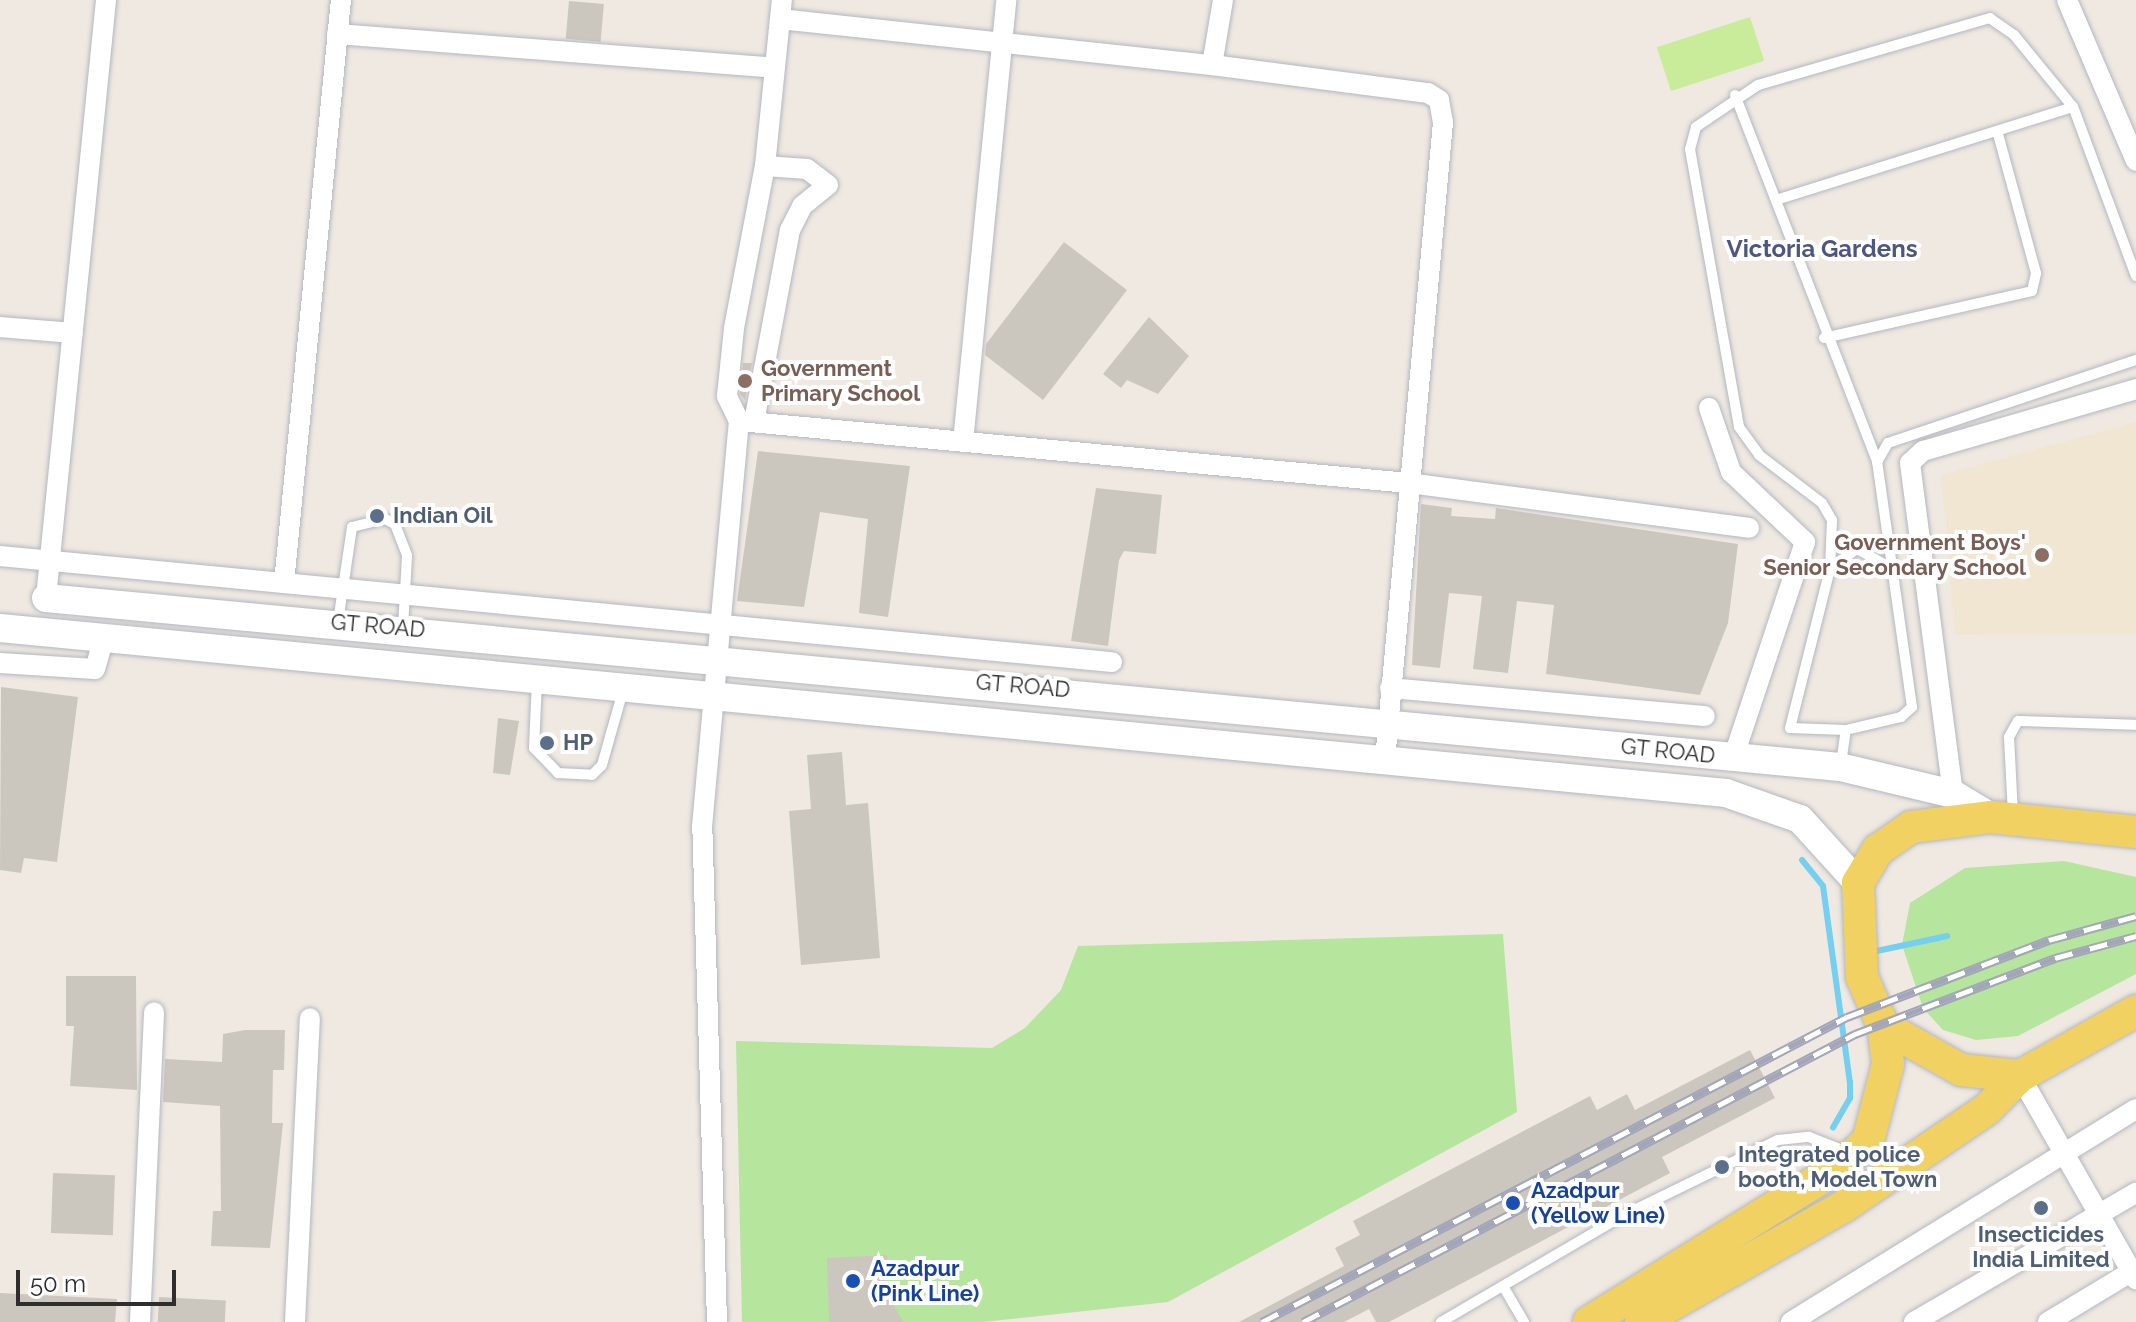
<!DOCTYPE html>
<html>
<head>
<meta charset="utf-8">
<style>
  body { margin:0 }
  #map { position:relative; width:2136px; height:1322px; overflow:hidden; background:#efe9e1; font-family:Raleway,sans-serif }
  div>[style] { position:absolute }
  .education>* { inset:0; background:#f0e6d1 }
  .green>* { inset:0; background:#b6e59e }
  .pitch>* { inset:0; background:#c9ec9a; transform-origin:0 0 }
  .stream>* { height:6px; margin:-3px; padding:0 3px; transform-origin:3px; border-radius:3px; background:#75cff0 }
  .building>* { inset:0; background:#cbc7bf; transform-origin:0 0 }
  .roads { filter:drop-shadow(0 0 2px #b4b7c1) drop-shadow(0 0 2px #b4b7c1) }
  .lane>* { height:10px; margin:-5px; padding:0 5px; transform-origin:5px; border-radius:5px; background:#fff }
  .street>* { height:20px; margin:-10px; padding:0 10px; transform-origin:10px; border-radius:10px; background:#fff }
  .secondary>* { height:28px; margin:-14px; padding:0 14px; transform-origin:14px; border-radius:14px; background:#fff }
  .primary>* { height:32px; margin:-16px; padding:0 16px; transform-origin:16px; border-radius:16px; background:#f2d163 }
  .rail>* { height:9px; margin-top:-4.5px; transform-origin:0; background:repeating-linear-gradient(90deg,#fff 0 18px,#a3a6b8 0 36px); box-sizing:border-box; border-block:2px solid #a3a6b8 }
  .dots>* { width:22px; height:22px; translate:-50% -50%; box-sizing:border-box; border:4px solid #fff; border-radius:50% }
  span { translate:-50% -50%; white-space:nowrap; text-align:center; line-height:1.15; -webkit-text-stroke:8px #fff; paint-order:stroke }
  .education-label { font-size:22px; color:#785e54; font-weight:700 }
  .left { translate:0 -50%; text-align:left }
  .right { translate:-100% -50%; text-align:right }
  .service-label { font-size:22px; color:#4e5e75; font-weight:700 }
  .street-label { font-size:22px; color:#2e2e2e }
  .transit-label { font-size:22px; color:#164399; font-weight:700 }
  .neighbourhood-label { font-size:24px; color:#4d5680; font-weight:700 }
  .scale { position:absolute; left:16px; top:1270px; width:160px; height:36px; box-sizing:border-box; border:4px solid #2e2e2e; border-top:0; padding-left:10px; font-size:24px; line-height:28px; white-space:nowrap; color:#2e2e2e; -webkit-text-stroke:6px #fff; paint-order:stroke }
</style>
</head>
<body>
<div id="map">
  <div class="education">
    <div style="clip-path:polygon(2136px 422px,2136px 634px,1955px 635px,1941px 475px)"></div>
  </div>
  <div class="green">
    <div style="clip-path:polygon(2064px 861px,2136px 877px,2136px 974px,2018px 1036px,1976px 1040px,1943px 1030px,1923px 1008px,1902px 945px,1910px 903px,1965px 868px)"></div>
    <div style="clip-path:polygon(1503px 934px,1517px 1112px,1168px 1302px,983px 1322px,742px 1322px,736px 1041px,992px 1048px,1025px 1028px,1061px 990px,1078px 946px)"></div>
  </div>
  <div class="pitch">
    <div style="left:1750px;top:17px;width:46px;height:98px;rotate:72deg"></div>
  </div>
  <div class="stream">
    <div style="left:1802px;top:860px;width:33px;rotate:51deg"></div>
    <div style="left:1823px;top:886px;width:198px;rotate:82.2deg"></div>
    <div style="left:1850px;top:1082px;width:16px;rotate:90deg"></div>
    <div style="left:1850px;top:1098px;width:34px;rotate:120deg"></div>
    <div style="left:1872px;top:952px;width:77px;rotate:-12deg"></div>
  </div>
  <div class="building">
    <div style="left:569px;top:1px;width:35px;height:38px;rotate:5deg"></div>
    <div style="clip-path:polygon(1064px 242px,1127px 290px,1043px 400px,985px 355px,986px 344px)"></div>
    <div style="clip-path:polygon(1149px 317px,1189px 356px,1158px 394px,1127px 380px,1121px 388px,1103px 374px)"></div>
    <div style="clip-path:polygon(743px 363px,752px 363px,745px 400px,740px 394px)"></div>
    <div style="clip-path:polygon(758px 451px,910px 466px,888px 617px,859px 613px,868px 519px,820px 512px,804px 607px,737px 601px)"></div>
    <div style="clip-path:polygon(1096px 488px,1162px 495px,1156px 554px,1124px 551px,1119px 560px,1108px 646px,1071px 641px)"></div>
    <div style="clip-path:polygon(1421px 504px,1452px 508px,1451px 516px,1495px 519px,1496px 508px,1738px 544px,1728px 623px,1700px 695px,1546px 674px,1554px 605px,1517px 601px,1508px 673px,1473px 669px,1482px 596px,1449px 593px,1440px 668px,1412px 665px)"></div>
    <div style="clip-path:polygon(1px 687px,78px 697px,57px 862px,24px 858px,21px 873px,0 870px)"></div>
    <div style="clip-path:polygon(498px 718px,519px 721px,510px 775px,493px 773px)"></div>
    <div style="clip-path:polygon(842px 752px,846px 805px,868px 803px,880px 958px,801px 965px,789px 811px,811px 809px,807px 755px)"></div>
    <div style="clip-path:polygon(66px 976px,136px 976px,137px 1090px,70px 1086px,74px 1026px,66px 1026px)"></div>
    <div style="clip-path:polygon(245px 1030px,285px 1030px,284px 1070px,273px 1070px,272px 1123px,283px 1123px,270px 1248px,211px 1246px,213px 1211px,221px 1211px,220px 1106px,163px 1102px,165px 1059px,222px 1062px,223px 1034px)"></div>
    <div style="clip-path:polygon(1750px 1050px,1775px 1098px,1662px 1157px,1670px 1173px,1389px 1322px,1376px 1322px,1369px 1309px,1344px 1322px,1239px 1322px,1344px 1266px,1335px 1248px,1360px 1235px,1353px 1221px,1590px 1096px,1597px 1110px,1627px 1094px,1635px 1110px)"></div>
    <div style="left:53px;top:1173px;width:62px;height:60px;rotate:2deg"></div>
    <div style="clip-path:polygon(887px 1255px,889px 1297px,903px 1322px,829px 1322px,827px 1258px)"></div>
    <div style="clip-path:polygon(0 1293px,117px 1299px,115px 1322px,0 1322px)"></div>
    <div style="left:159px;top:1297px;width:67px;height:25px;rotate:3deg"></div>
  </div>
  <div class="roads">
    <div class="lane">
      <div style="left:1735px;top:95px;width:394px;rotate:68.8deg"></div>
      <div style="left:1776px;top:200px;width:311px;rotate:-17.4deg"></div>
      <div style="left:2136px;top:276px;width:180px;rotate:-110.4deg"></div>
      <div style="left:2073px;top:107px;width:93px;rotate:-129.3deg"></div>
      <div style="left:2014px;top:35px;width:29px;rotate:-145deg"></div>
      <div style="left:1990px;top:18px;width:241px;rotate:163.9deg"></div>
      <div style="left:1758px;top:85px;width:75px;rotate:145.9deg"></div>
      <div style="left:1696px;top:127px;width:23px;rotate:105deg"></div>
      <div style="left:1690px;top:149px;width:282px;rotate:80deg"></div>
      <div style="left:1739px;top:427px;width:34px;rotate:54deg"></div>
      <div style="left:1759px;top:455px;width:79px;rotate:37.3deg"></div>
      <div style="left:1822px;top:503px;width:20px;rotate:60deg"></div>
      <div style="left:1832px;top:520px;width:49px;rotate:92.3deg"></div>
      <div style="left:1830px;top:569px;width:164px;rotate:104.1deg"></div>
      <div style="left:1790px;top:728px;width:56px;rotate:2deg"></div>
      <div style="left:1846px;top:730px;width:57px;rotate:-13.3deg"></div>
      <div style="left:1901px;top:717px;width:15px;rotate:-42deg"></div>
      <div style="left:1912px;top:707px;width:247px;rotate:-98.1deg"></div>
      <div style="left:1877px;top:462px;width:22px;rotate:-60deg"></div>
      <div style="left:1888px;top:443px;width:262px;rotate:-18.5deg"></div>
      <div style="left:1824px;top:338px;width:213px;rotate:-12.7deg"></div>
      <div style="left:2032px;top:291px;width:18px;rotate:-77deg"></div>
      <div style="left:2036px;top:273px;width:144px;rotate:-105.3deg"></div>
      <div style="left:1830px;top:569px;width:34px;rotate:-37deg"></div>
      <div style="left:1857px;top:549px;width:38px;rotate:29deg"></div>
      <div style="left:338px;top:622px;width:96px;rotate:-81.6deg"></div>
      <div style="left:352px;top:527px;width:34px;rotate:-14deg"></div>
      <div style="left:385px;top:519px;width:11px;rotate:27deg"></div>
      <div style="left:395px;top:524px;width:34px;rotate:69deg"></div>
      <div style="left:407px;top:556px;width:72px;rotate:93.2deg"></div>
      <div style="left:537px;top:681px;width:67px;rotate:92.6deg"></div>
      <div style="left:534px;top:748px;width:35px;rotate:46deg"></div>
      <div style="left:558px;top:773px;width:34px;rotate:3deg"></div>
      <div style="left:592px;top:775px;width:14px;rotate:-45deg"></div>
      <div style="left:602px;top:765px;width:77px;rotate:-74.2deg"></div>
      <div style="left:1841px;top:764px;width:34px;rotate:-82deg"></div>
      <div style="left:2013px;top:814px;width:77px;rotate:-93deg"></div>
      <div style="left:2009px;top:737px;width:18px;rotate:-61deg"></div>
      <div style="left:2018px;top:721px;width:118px;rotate:1.9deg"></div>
      <div style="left:1503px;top:1286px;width:42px;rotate:59.7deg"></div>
      <div style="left:1441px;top:1322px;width:212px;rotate:-30.3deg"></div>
      <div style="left:1624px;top:1215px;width:171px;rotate:-26deg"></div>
      <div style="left:1778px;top:1140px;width:31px;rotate:-6deg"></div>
      <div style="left:1809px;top:1137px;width:41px;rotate:21.5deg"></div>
    </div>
    <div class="street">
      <div style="left:2067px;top:0;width:175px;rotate:66.8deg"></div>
      <div style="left:780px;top:19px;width:434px;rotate:6.1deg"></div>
      <div style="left:1212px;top:65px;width:218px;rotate:7.4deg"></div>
      <div style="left:1428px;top:93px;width:13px;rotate:32deg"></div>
      <div style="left:1439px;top:100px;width:22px;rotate:80deg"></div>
      <div style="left:1443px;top:122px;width:641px;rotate:95.19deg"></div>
      <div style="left:337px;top:34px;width:439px;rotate:4.4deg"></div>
      <div style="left:1212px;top:65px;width:66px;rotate:-80.4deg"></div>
      <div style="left:0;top:327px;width:73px;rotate:4.7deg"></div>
      <div style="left:1709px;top:408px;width:68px;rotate:71deg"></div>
      <div style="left:1731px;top:472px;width:102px;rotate:43.4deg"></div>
      <div style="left:1805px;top:542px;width:228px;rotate:108.4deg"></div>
      <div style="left:739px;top:421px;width:672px;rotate:5.29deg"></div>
      <div style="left:1408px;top:483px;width:344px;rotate:7.5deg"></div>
      <div style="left:754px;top:422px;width:195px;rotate:-79.4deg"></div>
      <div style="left:790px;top:230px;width:27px;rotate:-63deg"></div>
      <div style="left:802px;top:206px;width:33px;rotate:-39deg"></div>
      <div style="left:828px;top:185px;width:26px;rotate:-143deg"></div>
      <div style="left:807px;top:169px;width:42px;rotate:-175.9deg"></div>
      <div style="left:963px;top:442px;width:444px;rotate:-84.4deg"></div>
      <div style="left:0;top:556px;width:1117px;rotate:5.45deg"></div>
      <div style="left:284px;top:583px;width:586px;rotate:-84.42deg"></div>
      <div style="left:46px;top:598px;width:601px;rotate:-84.27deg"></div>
      <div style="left:0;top:663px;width:95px;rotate:3.6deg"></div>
      <div style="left:95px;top:669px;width:32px;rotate:-74deg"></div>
      <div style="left:1390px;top:688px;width:316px;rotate:5.1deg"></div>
      <div style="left:1953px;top:794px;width:334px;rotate:-97.4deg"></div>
      <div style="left:1910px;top:463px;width:18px;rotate:-43deg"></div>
      <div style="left:1923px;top:451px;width:222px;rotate:-16.2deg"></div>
      <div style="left:2020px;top:1076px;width:234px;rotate:60.3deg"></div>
      <div style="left:140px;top:1322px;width:310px;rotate:-87.4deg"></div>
      <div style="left:295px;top:1322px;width:304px;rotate:-87.2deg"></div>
      <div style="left:717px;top:1322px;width:495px;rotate:-91.7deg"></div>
      <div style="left:702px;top:827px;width:408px;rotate:-84.8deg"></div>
      <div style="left:739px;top:421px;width:28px;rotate:-116deg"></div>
      <div style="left:727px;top:396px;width:68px;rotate:-84.1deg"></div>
      <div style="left:734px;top:328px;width:165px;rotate:-79.2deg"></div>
      <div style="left:765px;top:166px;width:167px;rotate:-84.2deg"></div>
      <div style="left:1791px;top:1322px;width:405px;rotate:-31.7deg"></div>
      <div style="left:1914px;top:1322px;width:257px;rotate:-30.2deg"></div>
      <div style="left:2048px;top:1322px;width:103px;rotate:-31.1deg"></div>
    </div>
    <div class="secondary">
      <div style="left:46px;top:598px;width:1802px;rotate:5.38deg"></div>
      <div style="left:1840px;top:767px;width:116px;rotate:13.4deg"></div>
      <div style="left:1953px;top:794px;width:44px;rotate:31.2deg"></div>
      <div style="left:0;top:628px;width:1734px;rotate:5.46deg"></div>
      <div style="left:1726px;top:793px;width:78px;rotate:19.4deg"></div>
      <div style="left:1800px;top:819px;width:86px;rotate:47.8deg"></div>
    </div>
    <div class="primary">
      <div style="left:1883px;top:1026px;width:90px;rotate:29.4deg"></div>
      <div style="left:1961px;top:1070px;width:59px;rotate:5.8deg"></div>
      <div style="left:1589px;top:1322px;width:296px;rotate:-31.8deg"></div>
      <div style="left:1841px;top:1166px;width:37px;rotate:-43deg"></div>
      <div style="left:1868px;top:1141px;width:80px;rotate:-75.4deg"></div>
      <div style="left:1888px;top:1064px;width:38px;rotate:-97deg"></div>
      <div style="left:1883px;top:1026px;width:53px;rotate:-113.2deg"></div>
      <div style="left:1862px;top:977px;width:94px;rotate:-92.4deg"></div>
      <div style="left:1858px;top:883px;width:39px;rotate:-59deg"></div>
      <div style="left:1878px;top:850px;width:40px;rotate:-34.9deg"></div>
      <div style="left:1911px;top:827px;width:81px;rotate:-7.1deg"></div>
      <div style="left:1991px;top:817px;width:146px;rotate:5.9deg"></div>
      <div style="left:1641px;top:1322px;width:232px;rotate:-29.7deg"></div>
      <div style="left:1843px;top:1207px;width:174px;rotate:-34.2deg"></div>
      <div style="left:1987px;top:1109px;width:47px;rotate:-45deg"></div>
      <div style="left:2020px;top:1076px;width:133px;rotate:-29.3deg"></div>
    </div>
  </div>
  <div class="rail">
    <div style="left:1262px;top:1322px;width:660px;rotate:-27.54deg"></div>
    <div style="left:1847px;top:1017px;width:216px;rotate:-20.9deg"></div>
    <div style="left:2049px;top:940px;width:90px;rotate:-15.4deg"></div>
    <div style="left:1303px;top:1322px;width:623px;rotate:-27.55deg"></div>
    <div style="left:1855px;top:1034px;width:214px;rotate:-20.8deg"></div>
    <div style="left:2055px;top:958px;width:84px;rotate:-15.2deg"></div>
  </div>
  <div class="dots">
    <div style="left:745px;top:381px;background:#8d6e63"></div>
    <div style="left:377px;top:516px;background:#5c6f8a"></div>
    <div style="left:2042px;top:555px;background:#8d6e63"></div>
    <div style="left:547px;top:743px;background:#5c6f8a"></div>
    <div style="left:1722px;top:1167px;background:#5c6f8a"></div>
    <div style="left:1513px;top:1203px;background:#1a4fb4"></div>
    <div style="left:2041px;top:1208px;background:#5c6f8a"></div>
    <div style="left:853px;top:1281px;background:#1a4fb4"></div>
  </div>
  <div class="education-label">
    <span class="left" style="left:761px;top:381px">Government<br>Primary School</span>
    <span class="right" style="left:2026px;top:555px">Government Boys'<br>Senior Secondary School</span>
  </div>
  <div class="service-label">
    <span class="left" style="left:393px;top:516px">Indian Oil</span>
    <span class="left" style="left:563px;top:743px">HP</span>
    <span class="left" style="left:1738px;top:1167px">Integrated police<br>booth, Model Town</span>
    <span style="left:2041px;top:1247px">Insecticides<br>India Limited</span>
  </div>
  <div class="street-label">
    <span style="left:378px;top:626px;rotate:5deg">GT ROAD</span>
    <span style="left:1023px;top:686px;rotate:5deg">GT ROAD</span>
    <span style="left:1668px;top:751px;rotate:6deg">GT ROAD</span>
  </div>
  <div class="transit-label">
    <span class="left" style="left:1531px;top:1203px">Azadpur<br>(Yellow Line)</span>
    <span class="left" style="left:871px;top:1281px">Azadpur<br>(Pink Line)</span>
  </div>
  <div class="neighbourhood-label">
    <span style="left:1822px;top:249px">Victoria Gardens</span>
  </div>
  <div class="scale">50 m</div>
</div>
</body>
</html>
